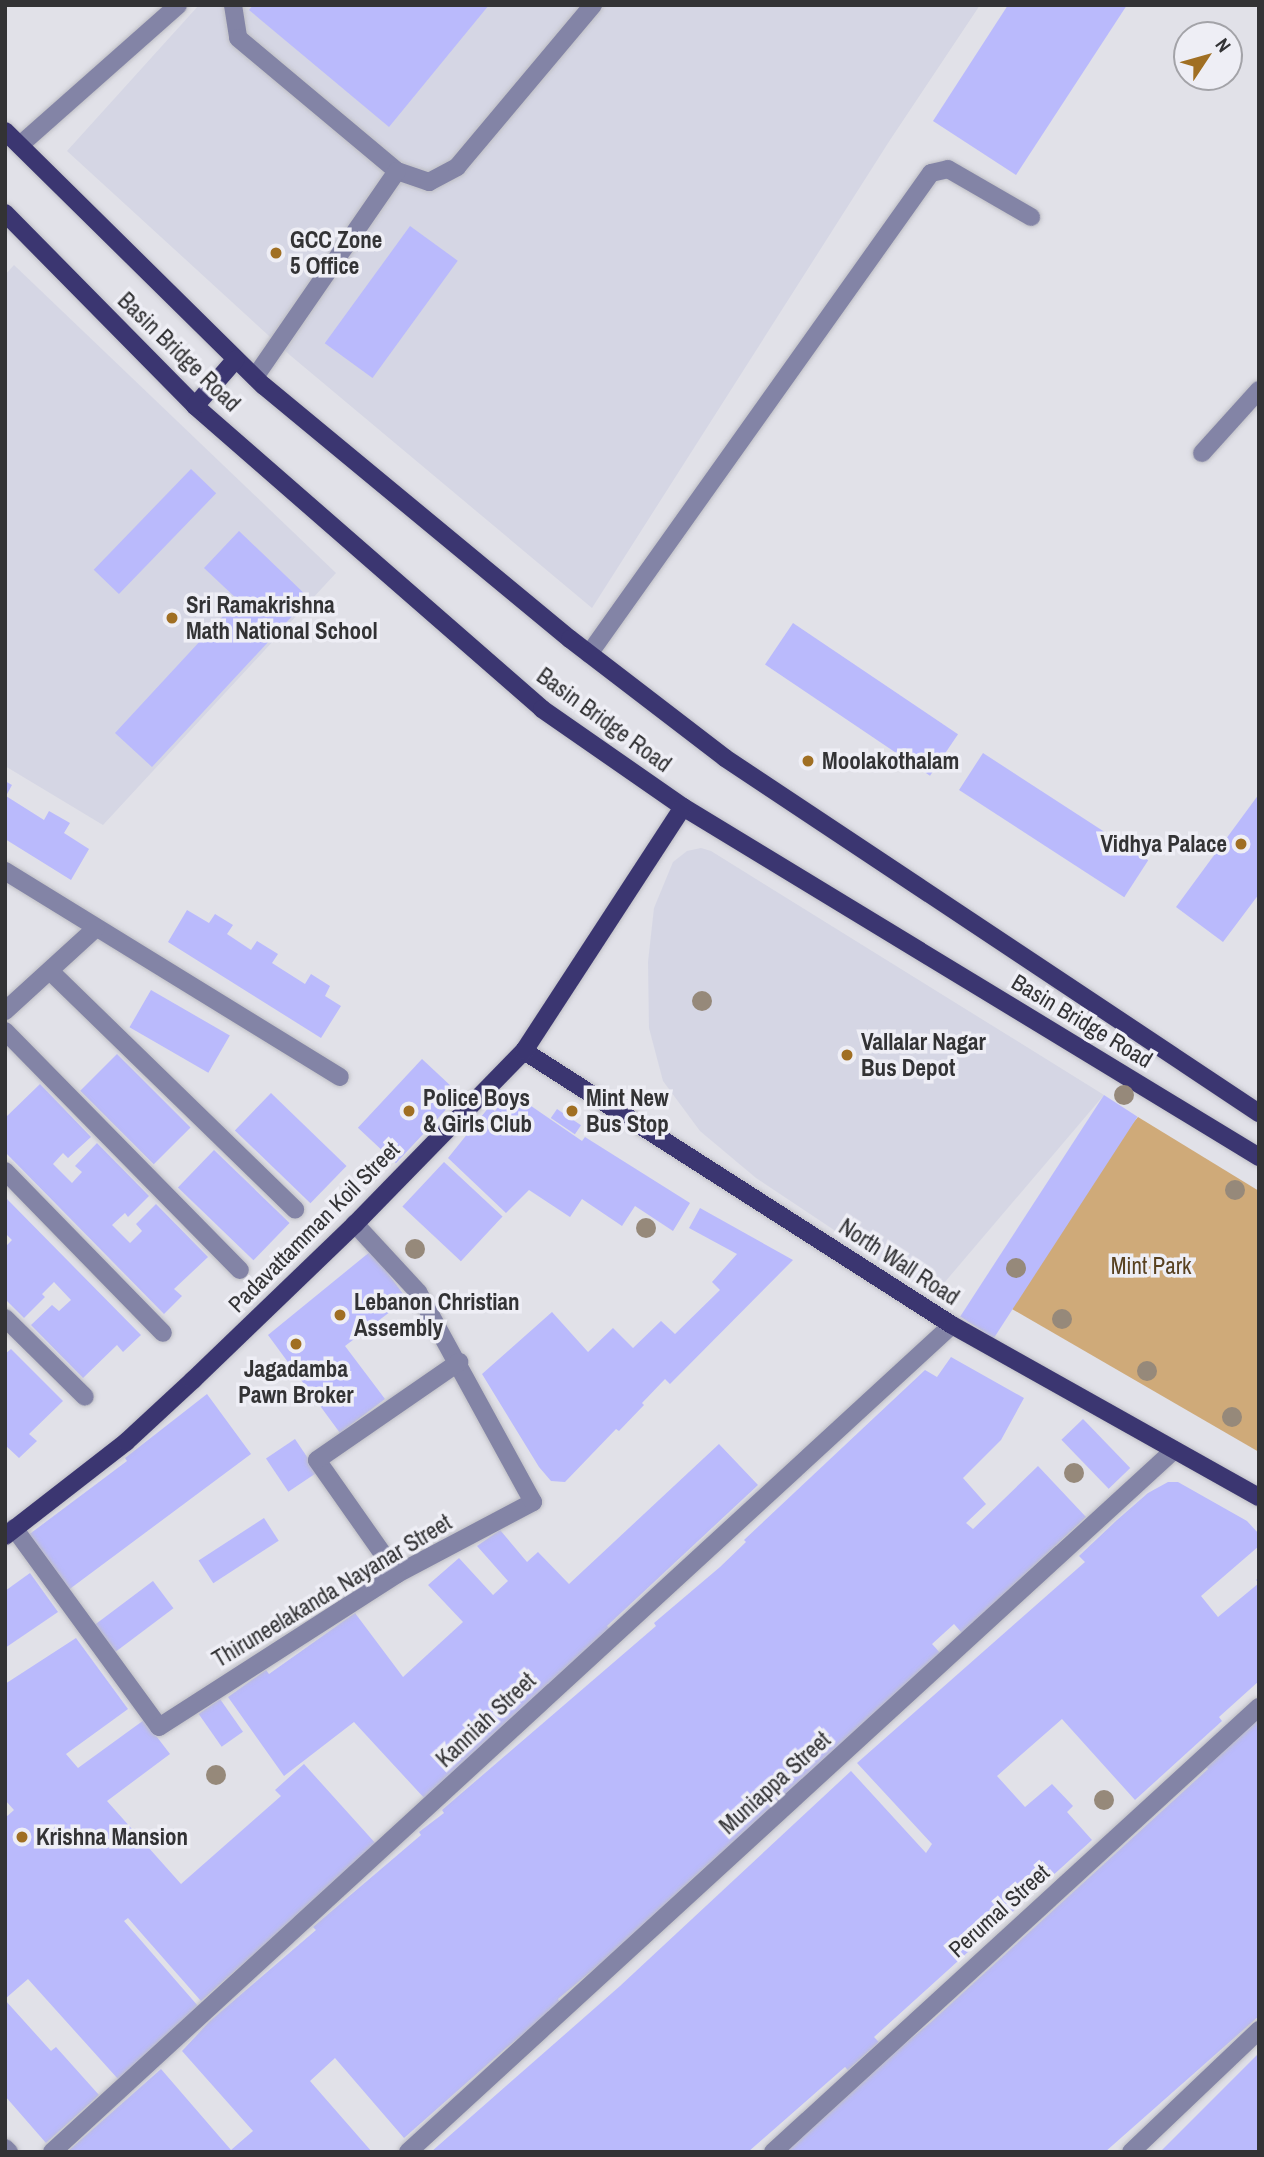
<!DOCTYPE html>
<html>
<head>
<meta charset="utf-8">
<style>
  body { margin:0 }
  #map { position:relative; width:1264px; height:2157px; overflow:hidden; background:#e1e1e8; font-family:"Archivo Narrow",sans-serif }
  div>[style] { position:absolute }
  .built>* { inset:0; background:#d5d6e4 }
  .green>* { inset:0; background:#cfaa79 }
  .building>* { inset:0; background:#babafc; transform-origin:0 0 }
  .roads { filter:drop-shadow(0 0 2px #bebec4) drop-shadow(0 0 2px #bebec4) }
  .minor>* { height:18px; margin:-9px; padding:0 9px; transform-origin:9px; border-radius:9px; background:#8384a6 }
  .major>* { height:18px; margin:-9px; padding:0 9px; transform-origin:9px; border-radius:9px; background:#3b3671 }
  .trees>* { width:20px; height:20px; margin:-10px; border-radius:50%; background:#96897a }
  .dots>* { width:19px; height:19px; translate:-50% -50%; box-sizing:border-box; border:4px solid #eeeef5; border-radius:50% }
  span { translate:-50% -50%; white-space:nowrap; text-align:center; line-height:1.15; -webkit-text-stroke:7px #eeeef5; paint-order:stroke }
  .poi-label { font-size:23px; color:#333335; font-weight:700 }
  .left { translate:0 -50%; text-align:left }
  .right { translate:-100% -50%; text-align:right }
  .street-label { font-size:23px; color:#333335 }
  .park-label { font-size:23px; color:#584120 }
  .frame { position:absolute; inset:0; border:7px solid #333335; pointer-events:none }
  .north { position:absolute; left:1173px; top:21px; width:70px; height:70px; box-sizing:border-box; background:#eeeef5; border:2px solid #a3a3a8; border-radius:50%; rotate:54deg; font-size:19px; font-weight:700; line-height:28px; text-align:center; color:#333335 }
  .north::after { content:''; display:block; margin:auto; width:24px; height:32px; background:#a06f23; clip-path:polygon(50% 0,100% 100%,50% 72%,0 100%) }
</style>
</head>
<body>
<div id="map">
  <div class="built">
    <div style="clip-path:polygon(199px 5px,980px 5px,890px 140px,592px 608px,291px 356px,67px 151px)"></div>
    <div style="clip-path:polygon(14px 265px,336px 573px,103px 825px,5px 766px,5px 275px)"></div>
    <div style="clip-path:polygon(701px 848px,711px 851px,1104px 1095px,933px 1296px,756px 1178px,700px 1131px,663px 1081px,649px 1028px,648px 962px,654px 908px,673px 862px,687px 851px)"></div>
  </div>
  <div class="green">
    <div style="clip-path:polygon(1138px 1117px,1259px 1191px,1259px 1452px,986px 1294px)"></div>
  </div>
  <div class="building">
    <div style="clip-path:polygon(253px 5px,489px 5px,389px 127px,249px 10px)"></div>
    <div style="clip-path:polygon(1008px 5px,1127px 5px,1016px 175px,933px 121px)"></div>
    <div style="left:410px;top:226px;width:59px;height:145px;rotate:36deg"></div>
    <div style="left:191px;top:469px;width:35px;height:140px;rotate:44deg"></div>
    <div style="clip-path:polygon(239px 531px,309px 598px,152px 767px,115px 733px,238px 600px,204px 568px)"></div>
    <div style="left:793px;top:623px;width:199px;height:50px;rotate:34deg"></div>
    <div style="left:983px;top:753px;width:197px;height:44px;rotate:33deg"></div>
    <div style="clip-path:polygon(5px 781px,12px 785px,6px 796px,44px 820px,49px 811px,70px 823px,64px 833px,89px 849px,71px 880px,5px 839px)"></div>
    <div style="clip-path:polygon(1259px 794px,1259px 894px,1223px 942px,1176px 907px)"></div>
    <div style="clip-path:polygon(187px 910px,209px 923px,215px 914px,233px 925px,227px 934px,251px 950px,257px 941px,278px 954px,272px 963px,305px 984px,311px 974px,330px 986px,325px 996px,341px 1006px,321px 1038px,168px 942px)"></div>
    <div style="left:151px;top:990px;width:91px;height:43px;rotate:30deg"></div>
    <div style="left:117px;top:1054px;width:104px;height:52px;rotate:45deg"></div>
    <div style="left:422px;top:1059px;width:52px;height:94px;rotate:43deg"></div>
    <div style="clip-path:polygon(40px 1084px,91px 1137px,68px 1158px,63px 1153px,53px 1164px,72px 1183px,82px 1172px,75px 1166px,97px 1143px,149px 1196px,128px 1217px,125px 1213px,112px 1225px,130px 1243px,142px 1231px,136px 1224px,156px 1204px,208px 1257px,174px 1289px,182px 1296px,164px 1314px,5px 1152px,5px 1118px)"></div>
    <div style="left:271px;top:1093px;width:105px;height:52px;rotate:44deg"></div>
    <div style="left:1104px;top:1095px;width:40px;height:264px;rotate:33deg"></div>
    <div style="clip-path:polygon(518px 1097px,582px 1141px,585px 1137px,690px 1203px,673px 1231px,635px 1206px,622px 1226px,582px 1199px,570px 1217px,529px 1190px,506px 1213px,448px 1158px,489px 1107px,495px 1111px,504px 1099px,512px 1105px)"></div>
    <div style="left:557px;top:1109px;width:29px;height:11px;rotate:34deg"></div>
    <div style="left:214px;top:1150px;width:105px;height:52px;rotate:44deg"></div>
    <div style="left:444px;top:1162px;width:80px;height:61px;rotate:43deg"></div>
    <div style="clip-path:polygon(5px 1197px,141px 1335px,123px 1352px,117px 1345px,83px 1378px,31px 1325px,52px 1305px,59px 1311px,71px 1300px,54px 1282px,42px 1294px,45px 1297px,24px 1318px,5px 1299px,5px 1247px,12px 1240px,5px 1233px)"></div>
    <div style="clip-path:polygon(700px 1208px,793px 1260px,670px 1384px,665px 1379px,642px 1403px,644px 1405px,619px 1431px,616px 1429px,565px 1482px,551px 1481px,539px 1467px,482px 1374px,552px 1312px,588px 1352px,613px 1328px,633px 1348px,661px 1321px,675px 1334px,720px 1290px,712px 1282px,737px 1254px,689px 1228px)"></div>
    <div style="clip-path:polygon(371px 1251px,407px 1299px,345px 1346px,385px 1399px,340px 1433px,268px 1335px)"></div>
    <div style="clip-path:polygon(11px 1349px,63px 1401px,29px 1434px,37px 1441px,19px 1458px,5px 1445px,5px 1354px)"></div>
    <div style="clip-path:polygon(951px 1357px,1024px 1398px,1001px 1440px,963px 1478px,986px 1504px,966px 1523px,973px 1529px,1038px 1466px,1086px 1517px,962px 1633px,954px 1624px,932px 1644px,942px 1655px,693px 1878px,654px 1915px,656px 1917px,558px 1999px,561px 2004px,506px 2048px,404px 2138px,335px 2058px,310px 2081px,372px 2152px,67px 2152px,161px 2069px,231px 2150px,253px 2131px,182px 2051px,209px 2022px,316px 1930px,313px 1927px,421px 1835px,419px 1832px,444px 1813px,442px 1810px,656px 1626px,654px 1623px,720px 1567px,746px 1542px,744px 1540px,925px 1370px,937px 1377px)"></div>
    <div style="clip-path:polygon(207px 1394px,251px 1454px,67px 1591px,27px 1536px,127px 1461px,125px 1458px)"></div>
    <div style="left:1083px;top:1419px;width:68px;height:30px;rotate:46deg"></div>
    <div style="left:295px;top:1439px;width:40px;height:35px;rotate:56deg"></div>
    <div style="clip-path:polygon(719px 1444px,758px 1485px,607px 1626px,613px 1632px,426px 1800px,354px 1722px,284px 1776px,228px 1697px,266px 1670px,269px 1674px,355px 1613px,403px 1677px,463px 1622px,428px 1585px,459px 1558px,493px 1595px,508px 1581px,477px 1546px,500px 1530px,527px 1562px,538px 1552px,569px 1584px)"></div>
    <div style="clip-path:polygon(1168px 1482px,1178px 1482px,1247px 1521px,1259px 1534px,1259px 1546px,1201px 1596px,1218px 1617px,1259px 1583px,1256px 1580px,1259px 1577px,1259px 1681px,1219px 1717px,1222px 1721px,1135px 1800px,1062px 1719px,997px 1776px,1025px 1807px,1052px 1784px,1073px 1806px,1067px 1812px,1092px 1840px,874px 2037px,879px 2042px,848px 2070px,845px 2067px,748px 2152px,431px 2152px,620px 1986px,851px 1771px,926px 1853px,932px 1844px,857px 1763px,1085px 1562px,1079px 1556px,1117px 1520px,1148px 1493px)"></div>
    <div style="left:264px;top:1518px;width:27px;height:78px;rotate:57deg"></div>
    <div style="clip-path:polygon(30px 1573px,58px 1612px,5px 1648px,5px 1591px)"></div>
    <div style="left:153px;top:1581px;width:34px;height:77px;rotate:53deg"></div>
    <div style="clip-path:polygon(76px 1638px,128px 1709px,66px 1754px,78px 1768px,144px 1720px,170px 1754px,107px 1801px,181px 1884px,281px 1796px,275px 1790px,304px 1764px,377px 1845px,201px 2001px,128px 1918px,124px 1921px,198px 2006px,118px 2079px,28px 1979px,5px 1999px,5px 1818px,14px 1810px,5px 1800px,5px 1684px)"></div>
    <div style="left:220px;top:1699px;width:40px;height:26px;rotate:55deg"></div>
    <div style="clip-path:polygon(1259px 1718px,1259px 2016px,1105px 2152px,786px 2152px,862px 2082px,860px 2081px,931px 2022px,1208px 1769px,1206px 1767px)"></div>
    <div style="clip-path:polygon(5px 2000px,51px 2051px,56px 2047px,99px 2095px,46px 2143px,5px 2096px)"></div>
    <div style="clip-path:polygon(1259px 2053px,1259px 2152px,1160px 2152px)"></div>
  </div>
  <div class="roads">
    <div class="minor">
      <div style="left:233px;top:5px;width:33px;rotate:81deg"></div>
      <div style="left:238px;top:38px;width:207px;rotate:39.9deg"></div>
      <div style="left:397px;top:171px;width:34px;rotate:19deg"></div>
      <div style="left:429px;top:182px;width:32px;rotate:-28deg"></div>
      <div style="left:457px;top:167px;width:212px;rotate:-50deg"></div>
      <div style="left:20px;top:145px;width:211px;rotate:-41.5deg"></div>
      <div style="left:255px;top:377px;width:250px;rotate:-55.4deg"></div>
      <div style="left:1202px;top:453px;width:85px;rotate:-47.9deg"></div>
      <div style="left:589px;top:654px;width:590px;rotate:-54.59deg"></div>
      <div style="left:931px;top:173px;width:17px;rotate:-13deg"></div>
      <div style="left:948px;top:169px;width:96px;rotate:30deg"></div>
      <div style="left:5px;top:871px;width:393px;rotate:31.6deg"></div>
      <div style="left:50px;top:971px;width:342px;rotate:44.2deg"></div>
      <div style="left:5px;top:1011px;width:123px;rotate:-42.4deg"></div>
      <div style="left:5px;top:1031px;width:335px;rotate:45.5deg"></div>
      <div style="left:5px;top:1171px;width:226px;rotate:45.7deg"></div>
      <div style="left:5px;top:1318px;width:112px;rotate:44.6deg"></div>
      <div style="left:14px;top:1528px;width:246px;rotate:53.9deg"></div>
      <div style="left:159px;top:1727px;width:283px;rotate:-32.7deg"></div>
      <div style="left:397px;top:1574px;width:154px;rotate:-27.9deg"></div>
      <div style="left:533px;top:1502px;width:239px;rotate:-118.7deg"></div>
      <div style="left:418px;top:1292px;width:93px;rotate:-132.8deg"></div>
      <div style="left:397px;top:1574px;width:139px;rotate:-125.1deg"></div>
      <div style="left:317px;top:1460px;width:173px;rotate:-34.6deg"></div>
      <div style="left:5px;top:2148px;width:6px;rotate:45deg"></div>
      <div style="left:52px;top:2152px;width:1222px;rotate:-42.58deg"></div>
      <div style="left:408px;top:2152px;width:1039px;rotate:-42.5deg"></div>
      <div style="left:773px;top:2152px;width:659px;rotate:-42.48deg"></div>
      <div style="left:1131px;top:2152px;width:177px;rotate:-43.6deg"></div>
    </div>
    <div class="major">
      <div style="left:5px;top:131px;width:363px;rotate:44.6deg"></div>
      <div style="left:264px;top:386px;width:397px;rotate:39.6deg"></div>
      <div style="left:570px;top:639px;width:195px;rotate:37.5deg"></div>
      <div style="left:725px;top:758px;width:641px;rotate:33.62deg"></div>
      <div style="left:5px;top:213px;width:271px;rotate:45.4deg"></div>
      <div style="left:195px;top:406px;width:461px;rotate:41.1deg"></div>
      <div style="left:542px;top:709px;width:172px;rotate:34.8deg"></div>
      <div style="left:683px;top:807px;width:674px;rotate:31.28deg"></div>
      <div style="left:195px;top:406px;width:62px;rotate:-48.9deg"></div>
      <div style="left:524px;top:1051px;width:508px;rotate:32.63deg"></div>
      <div style="left:952px;top:1325px;width:352px;rotate:29.3deg"></div>
      <div style="left:5px;top:1536px;width:153px;rotate:-37.8deg"></div>
      <div style="left:126px;top:1442px;width:91px;rotate:-42.8deg"></div>
      <div style="left:193px;top:1380px;width:225px;rotate:-43.9deg"></div>
      <div style="left:355px;top:1224px;width:242px;rotate:-45.7deg"></div>
      <div style="left:524px;top:1051px;width:291px;rotate:-56.9deg"></div>
    </div>
  </div>
  <div class="trees">
    <div style="left:702px;top:1001px"></div>
    <div style="left:1124px;top:1095px"></div>
    <div style="left:1235px;top:1190px"></div>
    <div style="left:646px;top:1228px"></div>
    <div style="left:415px;top:1249px"></div>
    <div style="left:1016px;top:1268px"></div>
    <div style="left:1062px;top:1319px"></div>
    <div style="left:1147px;top:1371px"></div>
    <div style="left:1232px;top:1417px"></div>
    <div style="left:1074px;top:1473px"></div>
    <div style="left:216px;top:1775px"></div>
    <div style="left:1104px;top:1800px"></div>
  </div>
  <div class="dots">
    <div style="left:276px;top:253px;background:#a06f23"></div>
    <div style="left:172px;top:618px;background:#a06f23"></div>
    <div style="left:808px;top:761px;background:#a06f23"></div>
    <div style="left:1241px;top:844px;background:#a06f23"></div>
    <div style="left:847px;top:1055px;background:#a06f23"></div>
    <div style="left:409px;top:1111px;background:#a06f23"></div>
    <div style="left:572px;top:1111px;background:#a06f23"></div>
    <div style="left:340px;top:1315px;background:#a06f23"></div>
    <div style="left:296px;top:1344px;background:#a06f23"></div>
    <div style="left:22px;top:1837px;background:#a06f23"></div>
  </div>
  <div class="poi-label">
    <span class="left" style="left:290px;top:253px">GCC Zone<br>5 Office</span>
    <span class="left" style="left:186px;top:618px">Sri Ramakrishna<br>Math National School</span>
    <span class="left" style="left:822px;top:761px">Moolakothalam</span>
    <span class="right" style="left:1227px;top:844px">Vidhya Palace</span>
    <span class="left" style="left:861px;top:1055px">Vallalar Nagar<br>Bus Depot</span>
    <span class="left" style="left:423px;top:1111px">Police Boys<br>&amp; Girls Club</span>
    <span class="left" style="left:586px;top:1111px">Mint New<br>Bus Stop</span>
    <span class="left" style="left:354px;top:1315px">Lebanon Christian<br>Assembly</span>
    <span style="left:296px;top:1382px">Jagadamba<br>Pawn Broker</span>
    <span class="left" style="left:36px;top:1837px">Krishna Mansion</span>
  </div>
  <div class="street-label">
    <span style="left:179px;top:352px;rotate:44deg">Basin Bridge Road</span>
    <span style="left:604px;top:720px;rotate:36deg">Basin Bridge Road</span>
    <span style="left:1082px;top:1021px;rotate:31deg">Basin Bridge Road</span>
    <span style="left:314px;top:1227px;rotate:-45deg">Padavattamman Koil Street</span>
    <span style="left:899px;top:1262px;rotate:33deg">North Wall Road</span>
    <span style="left:332px;top:1591px;rotate:-31deg">Thiruneelakanda Nayanar Street</span>
    <span style="left:486px;top:1720px;rotate:-43deg">Kanniah Street</span>
    <span style="left:775px;top:1783px;rotate:-42deg">Muniappa Street</span>
    <span style="left:999px;top:1911px;rotate:-42deg">Perumal Street</span>
  </div>
  <div class="park-label">
    <span style="left:1151px;top:1266px">Mint Park</span>
  </div>
  <div class="frame"></div>
  <div class="north">N</div>
</div>
</body>
</html>
